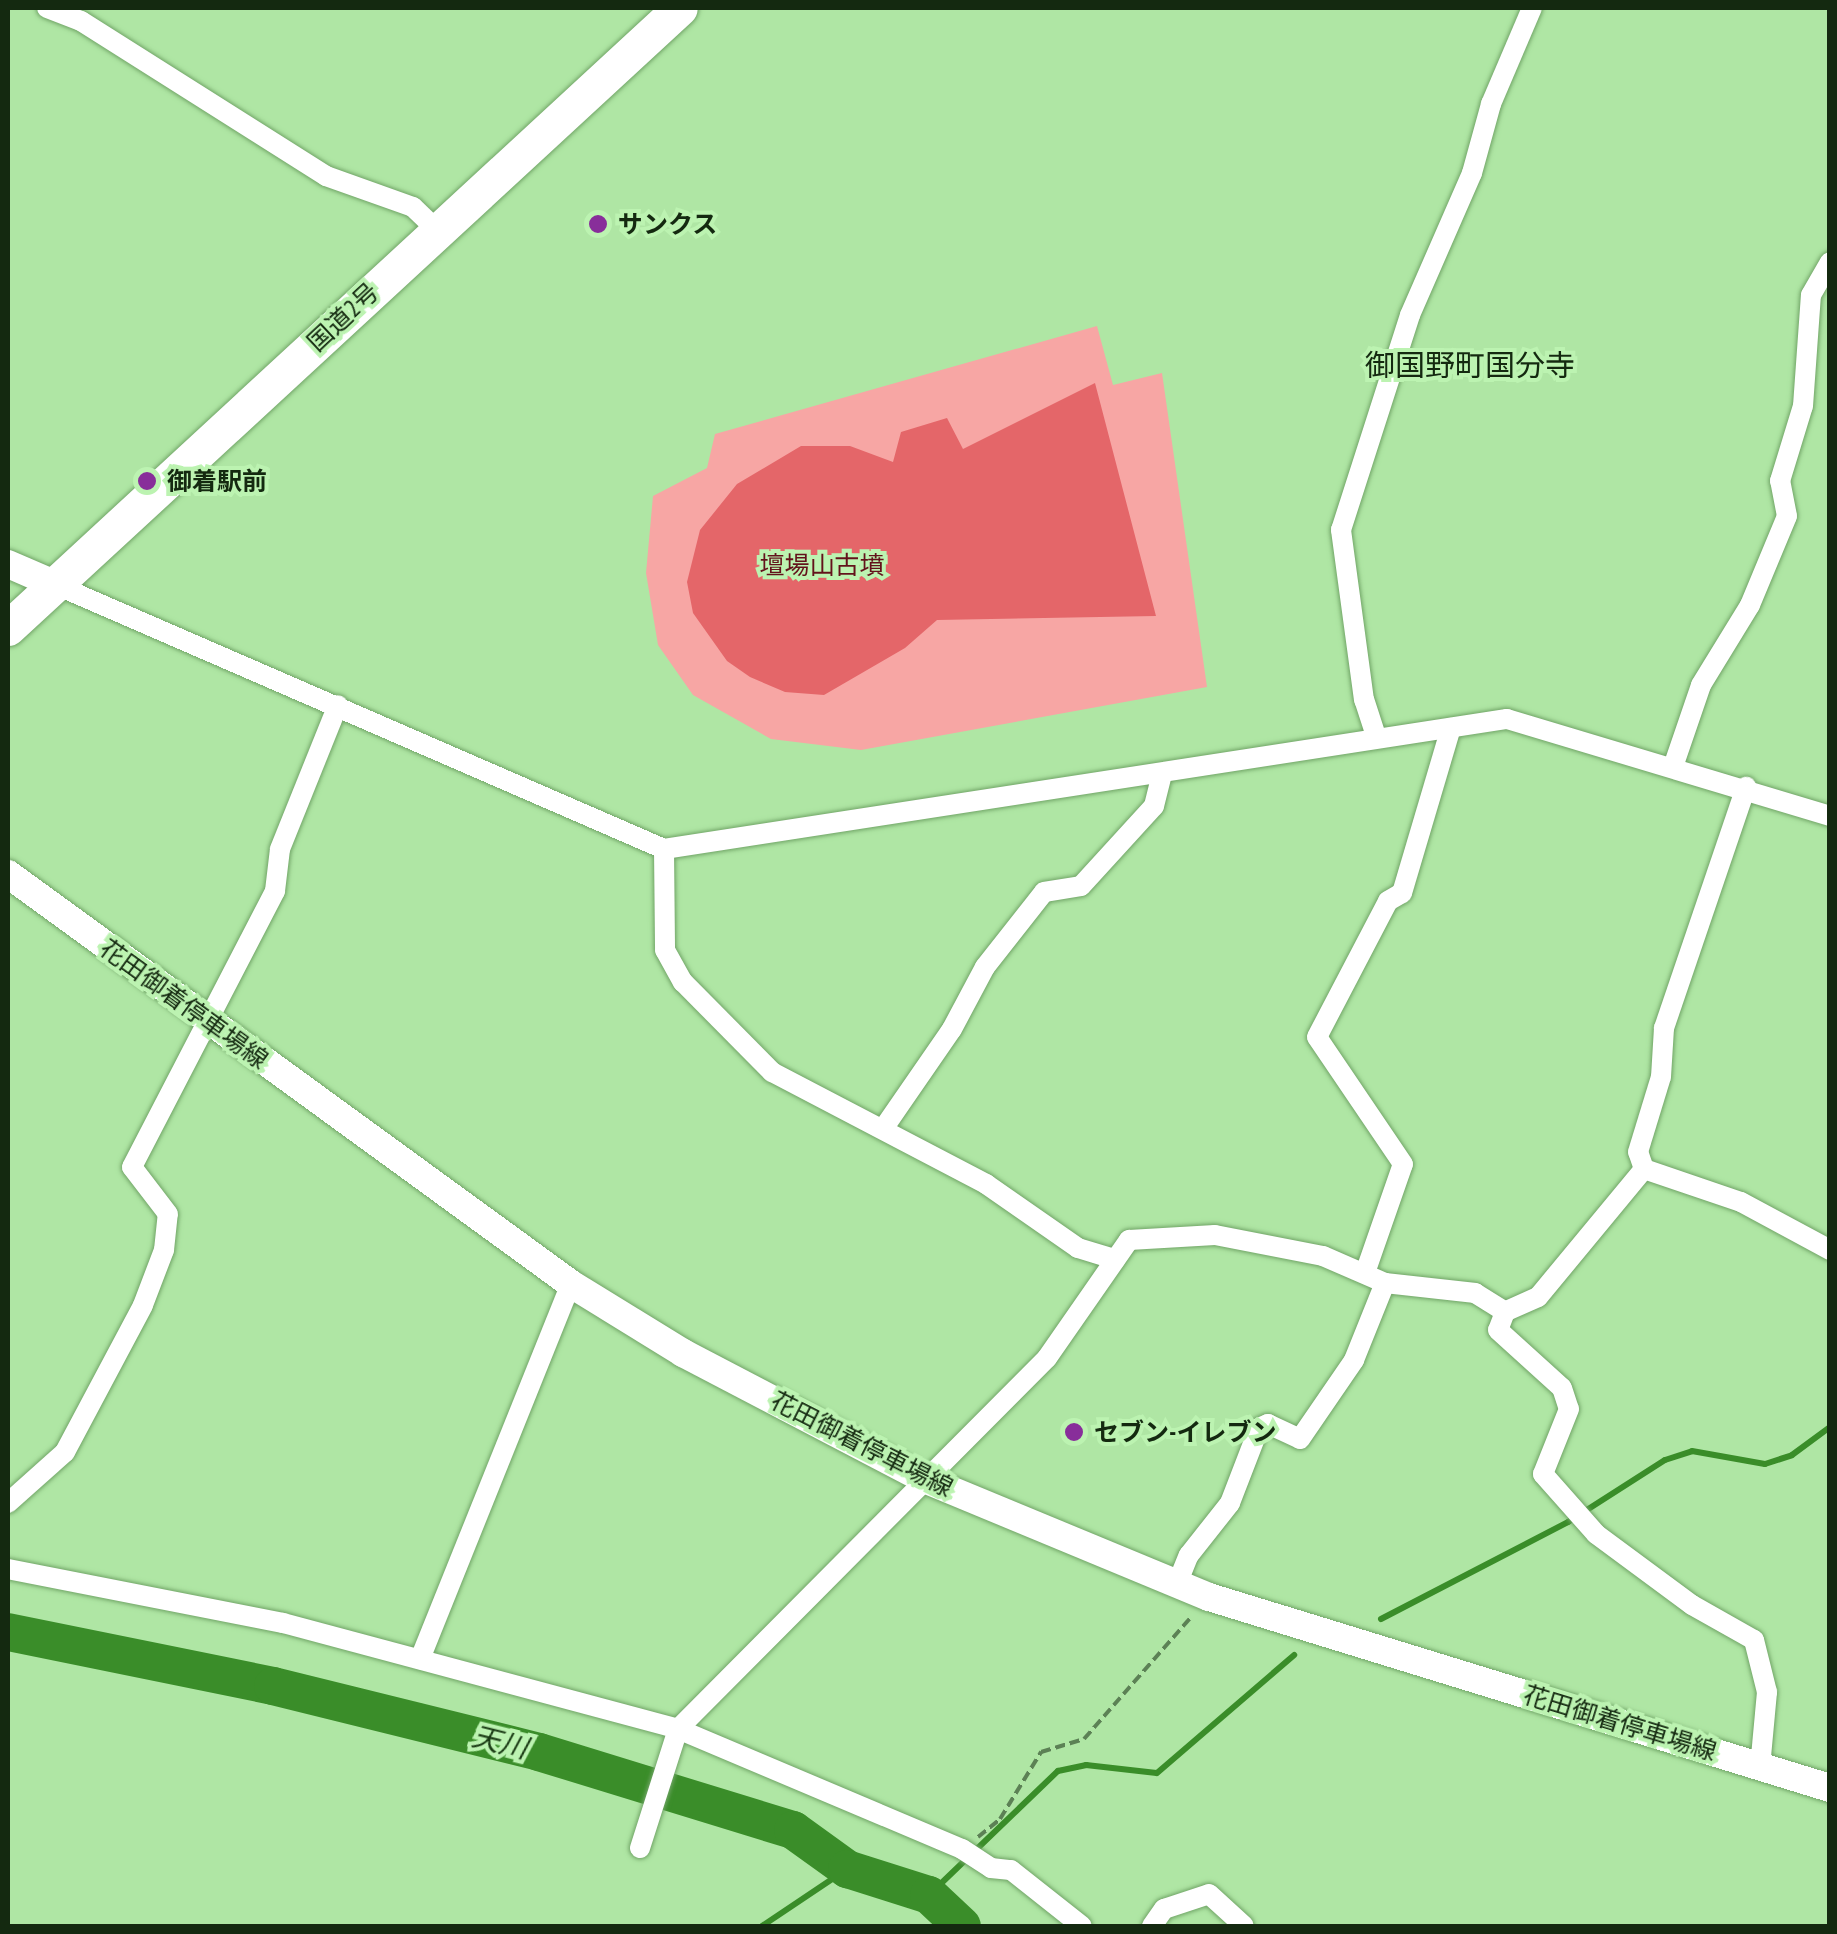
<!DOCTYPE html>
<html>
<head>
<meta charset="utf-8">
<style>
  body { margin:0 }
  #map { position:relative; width:1837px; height:1934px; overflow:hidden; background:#afe6a4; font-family:"PT Sans Narrow","Noto Sans JP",sans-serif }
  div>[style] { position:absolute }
  .green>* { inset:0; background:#f7a6a4 }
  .forest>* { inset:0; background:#e46669 }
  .stream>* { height:6px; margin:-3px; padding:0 3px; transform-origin:3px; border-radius:3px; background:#3a8d29 }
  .river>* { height:38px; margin:-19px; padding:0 19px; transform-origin:19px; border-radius:19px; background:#3a8d29 }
  .path>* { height:4px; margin-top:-2px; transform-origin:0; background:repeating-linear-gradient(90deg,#5c8155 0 10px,transparent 0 15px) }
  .roads { filter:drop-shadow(0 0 2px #71a567) drop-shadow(0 0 2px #71a567) }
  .street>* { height:20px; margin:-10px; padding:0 10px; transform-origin:10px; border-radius:10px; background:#fff }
  .secondary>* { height:28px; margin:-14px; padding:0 14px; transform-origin:14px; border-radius:14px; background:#fff }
  .highway>* { height:35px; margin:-17.5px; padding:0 17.5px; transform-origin:17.5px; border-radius:17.5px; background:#fff }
  .dots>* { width:28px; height:28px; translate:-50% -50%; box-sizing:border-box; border:5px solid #bcf3b1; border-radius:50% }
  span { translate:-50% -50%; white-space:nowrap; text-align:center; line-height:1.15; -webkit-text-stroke:8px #bcf3b1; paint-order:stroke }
  .poi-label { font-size:25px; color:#142910; font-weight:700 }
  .left { translate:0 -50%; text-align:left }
  .street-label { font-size:25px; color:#142910 }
  .park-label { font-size:25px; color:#63121b }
  .water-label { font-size:28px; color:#1a3b14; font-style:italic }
  .quarter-label { font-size:30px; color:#142910 }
  .frame { position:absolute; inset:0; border:10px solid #142910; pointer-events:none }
</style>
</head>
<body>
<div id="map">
  <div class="green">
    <div style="clip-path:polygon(1097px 326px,1113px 385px,1162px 373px,1207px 687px,861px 750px,771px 739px,693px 695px,658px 645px,646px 573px,653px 496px,707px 468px,715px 434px)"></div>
  </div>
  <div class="forest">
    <div style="clip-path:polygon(1095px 383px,1156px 616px,937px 620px,905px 648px,824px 695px,785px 692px,750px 677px,727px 661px,693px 613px,687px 582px,700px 530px,737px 484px,801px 446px,850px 446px,893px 462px,901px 432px,947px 418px,963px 449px)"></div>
  </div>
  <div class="stream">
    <div style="left:1381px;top:1619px;width:211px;rotate:-27.4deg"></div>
    <div style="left:1568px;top:1522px;width:115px;rotate:-32.6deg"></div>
    <div style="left:1665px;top:1460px;width:28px;rotate:-18deg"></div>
    <div style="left:1692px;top:1451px;width:74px;rotate:10.1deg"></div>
    <div style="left:1765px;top:1464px;width:28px;rotate:-18deg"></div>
    <div style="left:1792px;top:1455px;width:47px;rotate:-36.4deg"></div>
    <div style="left:929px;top:1895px;width:179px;rotate:-43.9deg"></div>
    <div style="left:1058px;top:1771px;width:29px;rotate:-12deg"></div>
    <div style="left:1086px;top:1765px;width:71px;rotate:6.4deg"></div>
    <div style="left:1157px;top:1773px;width:181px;rotate:-40.7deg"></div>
    <div style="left:762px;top:1926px;width:102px;rotate:-33.8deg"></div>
  </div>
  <div class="river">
    <div style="left:8px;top:1632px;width:270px;rotate:11.5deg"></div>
    <div style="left:273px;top:1686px;width:274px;rotate:13.9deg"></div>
    <div style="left:539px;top:1752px;width:266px;rotate:17.1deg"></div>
    <div style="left:793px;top:1830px;width:67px;rotate:35.8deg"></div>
    <div style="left:847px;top:1869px;width:86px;rotate:17.6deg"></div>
    <div style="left:929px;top:1895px;width:45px;rotate:43.2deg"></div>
  </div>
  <div class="path">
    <div style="left:978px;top:1837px;width:28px;rotate:-39deg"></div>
    <div style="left:1000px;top:1819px;width:79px;rotate:-58.5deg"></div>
    <div style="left:1041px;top:1752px;width:45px;rotate:-16.8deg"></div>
    <div style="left:1084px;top:1739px;width:164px;rotate:-48.7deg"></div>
  </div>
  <div class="roads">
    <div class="street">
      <div style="left:47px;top:8px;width:36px;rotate:21deg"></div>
      <div style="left:81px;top:21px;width:290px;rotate:32.3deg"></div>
      <div style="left:326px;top:176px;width:92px;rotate:19.6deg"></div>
      <div style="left:413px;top:207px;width:33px;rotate:44deg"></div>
      <div style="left:54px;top:584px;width:665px;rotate:23.48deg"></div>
      <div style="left:664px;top:849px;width:853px;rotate:-8.77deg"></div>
      <div style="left:1507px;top:719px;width:337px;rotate:16.7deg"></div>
      <div style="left:1376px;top:736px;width:38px;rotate:-108deg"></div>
      <div style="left:1364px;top:700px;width:172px;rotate:-97.7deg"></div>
      <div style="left:1341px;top:530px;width:226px;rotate:-72.2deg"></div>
      <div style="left:1410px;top:315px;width:155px;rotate:-66.4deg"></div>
      <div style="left:1472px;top:173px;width:72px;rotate:-74.6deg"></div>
      <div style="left:1491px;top:104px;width:104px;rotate:-66.9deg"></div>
      <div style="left:1674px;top:764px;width:83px;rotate:-71.1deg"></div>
      <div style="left:1701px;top:685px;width:94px;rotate:-58.5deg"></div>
      <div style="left:1750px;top:605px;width:96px;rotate:-67.4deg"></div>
      <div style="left:1787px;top:516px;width:36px;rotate:-101deg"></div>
      <div style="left:1780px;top:481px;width:78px;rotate:-73deg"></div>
      <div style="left:1803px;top:406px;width:111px;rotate:-85.9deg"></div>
      <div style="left:1811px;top:295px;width:38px;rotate:-60deg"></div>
      <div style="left:664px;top:849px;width:101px;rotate:89.4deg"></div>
      <div style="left:665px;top:950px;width:37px;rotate:61deg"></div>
      <div style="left:683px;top:982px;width:127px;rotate:45.3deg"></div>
      <div style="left:772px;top:1072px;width:242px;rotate:27.6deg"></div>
      <div style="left:986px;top:1184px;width:112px;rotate:34.8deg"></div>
      <div style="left:1078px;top:1248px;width:39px;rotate:17deg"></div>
      <div style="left:883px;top:1129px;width:121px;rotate:-55.4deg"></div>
      <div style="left:952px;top:1029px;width:70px;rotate:-62deg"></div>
      <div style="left:985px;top:967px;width:95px;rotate:-51.8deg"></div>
      <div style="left:1044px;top:892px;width:37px;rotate:-9deg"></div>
      <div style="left:1081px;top:886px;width:108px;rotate:-47.6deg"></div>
      <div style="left:1154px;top:806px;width:34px;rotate:-76deg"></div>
      <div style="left:1644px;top:1169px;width:166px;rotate:129.6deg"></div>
      <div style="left:1538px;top:1297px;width:36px;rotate:156deg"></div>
      <div style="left:1505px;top:1312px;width:19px;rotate:111deg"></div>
      <div style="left:1498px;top:1330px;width:86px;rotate:42.2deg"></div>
      <div style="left:1562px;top:1388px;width:22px;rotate:72deg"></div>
      <div style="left:1569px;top:1409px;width:70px;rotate:111.8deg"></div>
      <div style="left:1543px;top:1474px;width:80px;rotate:48.5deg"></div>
      <div style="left:1596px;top:1534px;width:119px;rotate:36.5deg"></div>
      <div style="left:1692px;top:1605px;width:71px;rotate:29.4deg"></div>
      <div style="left:1754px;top:1640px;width:54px;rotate:76deg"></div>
      <div style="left:1767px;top:1692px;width:75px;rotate:95.3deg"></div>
      <div style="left:1644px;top:1169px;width:18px;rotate:-109deg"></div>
      <div style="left:1638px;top:1152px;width:78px;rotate:-73deg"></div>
      <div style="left:1661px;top:1077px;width:49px;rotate:-86.5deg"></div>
      <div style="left:1664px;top:1028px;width:255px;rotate:-71.2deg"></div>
      <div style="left:1644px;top:1169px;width:102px;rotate:18.8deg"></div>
      <div style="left:1741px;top:1202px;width:101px;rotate:28.3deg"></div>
      <div style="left:1365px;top:1273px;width:115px;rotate:-70.8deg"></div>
      <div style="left:1403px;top:1164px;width:153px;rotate:-124.1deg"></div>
      <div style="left:1317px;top:1037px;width:153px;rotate:-62.4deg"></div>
      <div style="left:1388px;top:901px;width:16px;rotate:-30deg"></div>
      <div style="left:1402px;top:893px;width:172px;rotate:-73.5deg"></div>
      <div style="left:8px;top:1503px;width:76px;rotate:-41.8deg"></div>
      <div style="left:65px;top:1452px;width:166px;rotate:-62deg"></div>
      <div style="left:143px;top:1305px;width:59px;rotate:-69.1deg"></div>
      <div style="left:164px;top:1250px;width:36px;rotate:-84deg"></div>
      <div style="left:168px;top:1214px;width:59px;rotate:-127.5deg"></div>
      <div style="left:132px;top:1167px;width:311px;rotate:-62.6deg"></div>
      <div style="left:275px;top:891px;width:42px;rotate:-83.2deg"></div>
      <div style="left:280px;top:849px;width:155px;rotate:-68.1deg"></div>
      <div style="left:8px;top:1569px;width:280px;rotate:11.1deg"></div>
      <div style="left:283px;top:1623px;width:409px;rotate:15deg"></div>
      <div style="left:678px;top:1729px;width:308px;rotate:22.9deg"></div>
      <div style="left:962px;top:1849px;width:35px;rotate:33deg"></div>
      <div style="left:991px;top:1868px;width:20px;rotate:6deg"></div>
      <div style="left:1011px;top:1870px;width:90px;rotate:38.3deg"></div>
      <div style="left:1177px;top:1584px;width:31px;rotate:-68deg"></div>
      <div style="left:1189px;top:1555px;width:66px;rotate:-51.7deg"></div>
      <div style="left:1230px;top:1503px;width:80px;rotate:-68.9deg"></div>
      <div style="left:1259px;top:1428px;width:10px;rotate:-24deg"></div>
      <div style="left:1268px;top:1424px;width:35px;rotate:25deg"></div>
      <div style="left:1300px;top:1439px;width:96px;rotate:-55.6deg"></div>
      <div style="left:1354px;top:1360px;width:83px;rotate:-68.1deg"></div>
      <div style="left:420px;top:1659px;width:404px;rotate:-68.1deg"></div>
      <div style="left:640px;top:1848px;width:125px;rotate:-72.3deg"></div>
      <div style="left:678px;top:1729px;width:523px;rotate:-45.15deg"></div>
      <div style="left:1047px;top:1358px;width:144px;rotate:-55.2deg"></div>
      <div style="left:1129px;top:1240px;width:86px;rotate:-3.3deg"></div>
      <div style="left:1215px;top:1235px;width:110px;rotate:11deg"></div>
      <div style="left:1323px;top:1256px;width:68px;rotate:23.5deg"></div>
      <div style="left:1385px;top:1283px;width:91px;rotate:6.3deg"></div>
      <div style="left:1475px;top:1293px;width:36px;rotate:32deg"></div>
      <div style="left:1152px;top:1926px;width:21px;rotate:-55deg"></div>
      <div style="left:1164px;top:1909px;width:47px;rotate:-18.4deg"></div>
      <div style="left:1209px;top:1894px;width:47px;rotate:42.4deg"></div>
    </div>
    <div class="secondary">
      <div style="left:8px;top:564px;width:50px;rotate:23.5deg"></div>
      <div style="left:8px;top:874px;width:696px;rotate:36.06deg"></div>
      <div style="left:571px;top:1284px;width:132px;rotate:31.6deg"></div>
      <div style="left:683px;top:1353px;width:272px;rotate:27.6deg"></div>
      <div style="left:924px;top:1479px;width:308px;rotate:22.5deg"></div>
      <div style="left:1209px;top:1597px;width:650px;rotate:17.1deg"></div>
    </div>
    <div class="highway">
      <div style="left:8px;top:628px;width:914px;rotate:-42.7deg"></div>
    </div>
  </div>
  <div class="dots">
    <div style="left:598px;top:224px;background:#882e9a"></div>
    <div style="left:147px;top:481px;background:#882e9a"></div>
    <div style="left:1074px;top:1432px;background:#882e9a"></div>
  </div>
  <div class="poi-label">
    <span class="left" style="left:618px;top:224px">サンクス</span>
    <span class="left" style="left:167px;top:481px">御着駅前</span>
    <span class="left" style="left:1094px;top:1432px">セブン-イレブン</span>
  </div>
  <div class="street-label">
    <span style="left:343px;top:317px;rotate:-43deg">国道2号</span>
    <span style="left:184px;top:1004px;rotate:36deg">花田御着停車場線</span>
    <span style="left:862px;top:1444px;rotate:27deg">花田御着停車場線</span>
    <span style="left:1620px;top:1723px;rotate:17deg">花田御着停車場線</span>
  </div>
  <div class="park-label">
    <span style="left:822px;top:565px">壇場山古墳</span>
  </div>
  <div class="water-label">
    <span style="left:500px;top:1742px;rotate:14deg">天川</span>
  </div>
  <div class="quarter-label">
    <span style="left:1470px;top:365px">御国野町国分寺</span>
  </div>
  <div class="frame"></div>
</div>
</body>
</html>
